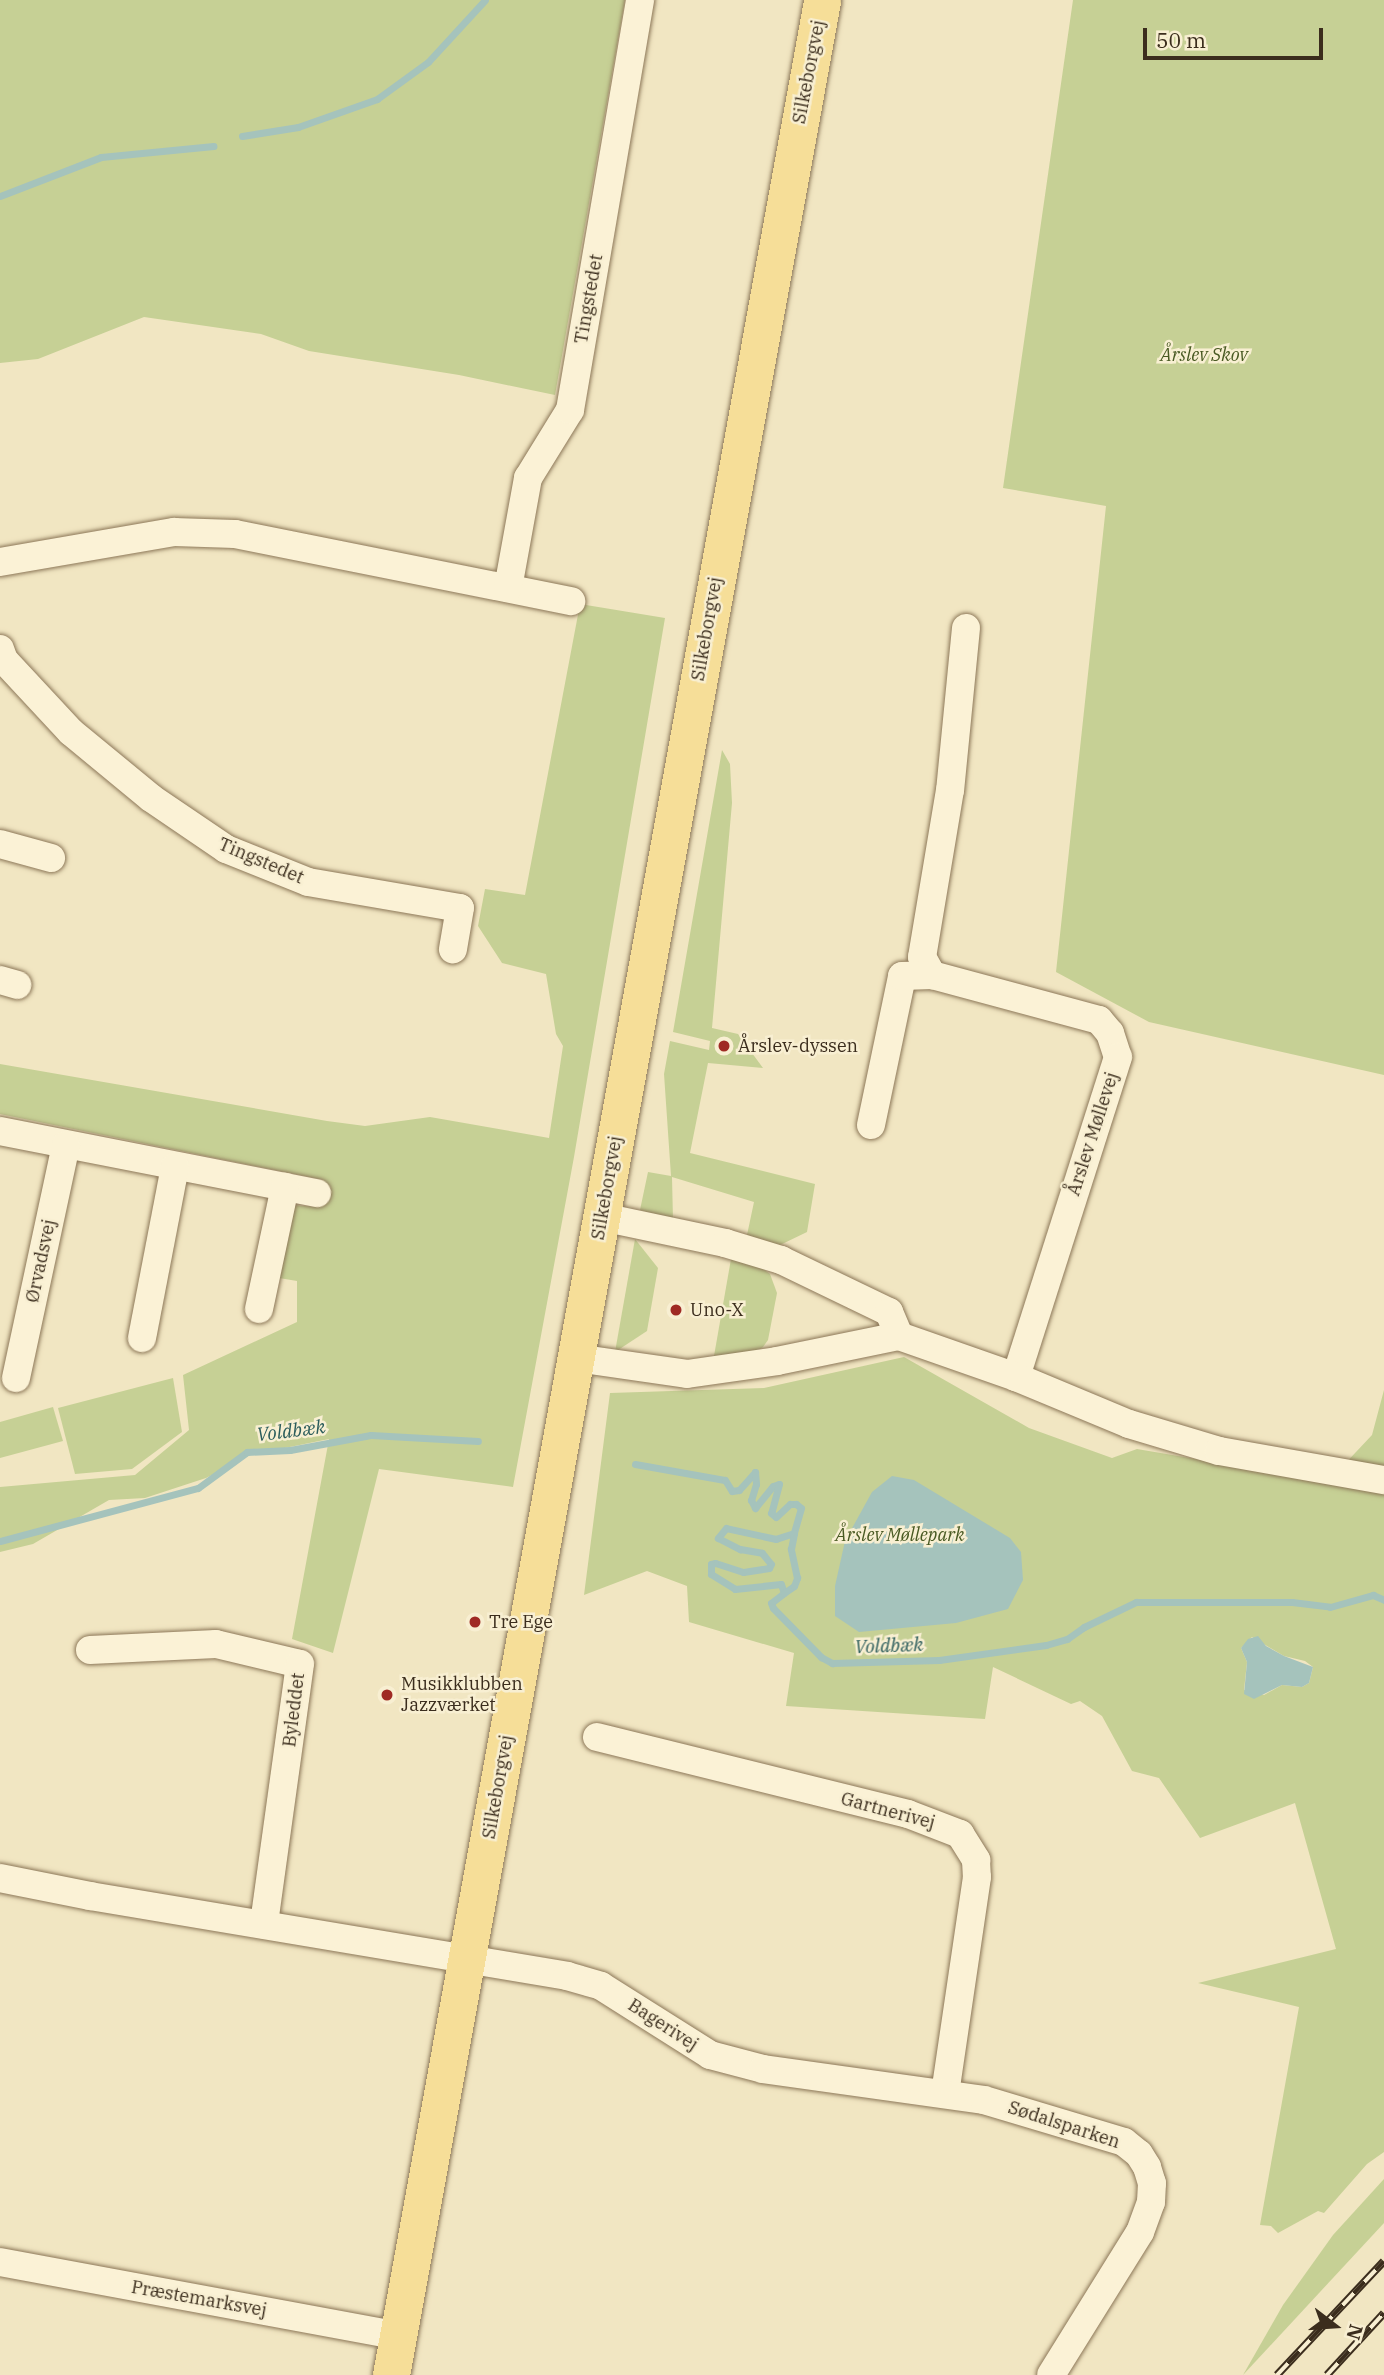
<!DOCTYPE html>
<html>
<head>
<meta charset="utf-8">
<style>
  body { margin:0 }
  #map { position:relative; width:1384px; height:2375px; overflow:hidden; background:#f1e6c2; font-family:"IBM Plex Serif",serif }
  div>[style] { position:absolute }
  .green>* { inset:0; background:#c6d095 }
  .water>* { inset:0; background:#a5c3bc }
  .stream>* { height:7px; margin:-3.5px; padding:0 3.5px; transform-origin:3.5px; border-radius:3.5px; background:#a5c3bc }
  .roads { filter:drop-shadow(0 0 2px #8c7758) drop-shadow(0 0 2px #8c7758) }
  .minor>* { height:28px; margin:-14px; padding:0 14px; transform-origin:14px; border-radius:14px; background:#fbf2d6 }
  .major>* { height:37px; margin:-18.5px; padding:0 18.5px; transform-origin:18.5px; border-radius:18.5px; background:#f6de98 }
  .rail>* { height:8px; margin-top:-4px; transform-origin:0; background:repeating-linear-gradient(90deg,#f8efd2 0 16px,#3b2d1d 0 32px); box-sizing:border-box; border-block:2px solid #3b2d1d }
  .dots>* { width:19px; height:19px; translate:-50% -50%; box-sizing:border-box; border:4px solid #f8efd2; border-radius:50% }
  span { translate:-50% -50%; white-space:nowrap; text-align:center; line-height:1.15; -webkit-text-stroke:5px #f8efd2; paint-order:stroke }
  .street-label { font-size:18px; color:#3b2d1d }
  .park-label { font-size:18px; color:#485922; font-style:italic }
  .poi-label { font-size:18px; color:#3b2d1d }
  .left { translate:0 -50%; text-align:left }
  .water-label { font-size:19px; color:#2b5c5b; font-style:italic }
  .north { position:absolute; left:1300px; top:2291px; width:70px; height:70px; -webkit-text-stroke:5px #f8efd2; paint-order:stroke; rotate:107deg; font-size:19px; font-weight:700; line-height:28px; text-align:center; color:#3b2d1d }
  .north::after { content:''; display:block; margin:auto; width:24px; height:32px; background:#3b2d1d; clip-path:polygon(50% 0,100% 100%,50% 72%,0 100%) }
  .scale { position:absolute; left:1143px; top:28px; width:180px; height:32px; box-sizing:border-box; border:4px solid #3b2d1d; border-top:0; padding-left:9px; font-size:21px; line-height:24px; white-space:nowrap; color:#3b2d1d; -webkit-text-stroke:5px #f8efd2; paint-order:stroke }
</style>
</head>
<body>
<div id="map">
  <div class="green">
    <div style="clip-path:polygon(0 0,625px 0,555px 395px,459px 375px,309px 351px,261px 334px,144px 317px,38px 359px,0 363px)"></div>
    <div style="clip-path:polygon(1073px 0,1384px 0,1384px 1075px,1149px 1022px,1056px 972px,1106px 506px,1003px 488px)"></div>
    <div style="clip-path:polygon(580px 604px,665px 618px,574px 1157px,513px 1487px,379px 1469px,333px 1653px,292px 1639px,329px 1439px,250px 1455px,206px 1478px,145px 1498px,109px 1500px,33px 1544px,0 1552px,0 1487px,135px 1475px,189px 1430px,183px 1375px,297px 1322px,297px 1281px,279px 1278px,292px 1205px,318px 1207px,324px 1180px,0 1114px,0 1064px,327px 1121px,365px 1126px,430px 1117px,549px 1138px,563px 1046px,556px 1034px,546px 974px,502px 963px,478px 926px,485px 889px,525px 895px)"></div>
    <div style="clip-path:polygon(722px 750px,730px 764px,732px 803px,712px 1028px,738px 1034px,763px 1068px,708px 1063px,690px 1153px,815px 1184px,807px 1232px,778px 1246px,747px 1235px,754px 1202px,672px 1177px,673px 1220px,640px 1210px,648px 1172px,671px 1176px,664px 1074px,670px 1041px,709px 1050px,710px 1041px,673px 1032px)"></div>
    <div style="clip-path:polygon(635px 1239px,658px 1268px,647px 1331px,615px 1352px)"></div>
    <div style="clip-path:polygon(731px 1259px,759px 1266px,770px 1274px,777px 1293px,768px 1340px,763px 1347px,754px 1354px,714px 1356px)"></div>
    <div style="clip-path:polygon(evenodd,904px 1357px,1029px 1428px,1112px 1458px,1137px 1449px,1272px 1472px,1340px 1469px,1372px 1435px,1384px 1390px,1384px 2152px,1367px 2164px,1324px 2213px,1318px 2211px,1278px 2233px,1271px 2226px,1260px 2225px,1299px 2007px,1198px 1983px,1336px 1949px,1295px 1803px,1200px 1838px,1159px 1778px,1132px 1771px,1102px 1716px,1080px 1701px,1071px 1704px,993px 1667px,985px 1719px,786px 1706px,794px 1653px,689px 1622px,687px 1586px,647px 1571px,584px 1595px,610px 1393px,764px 1388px,904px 1357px,1252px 1637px,1284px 1656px,1305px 1661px,1313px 1667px,1309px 1683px,1302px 1687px,1282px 1685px,1264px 1695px,1244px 1690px,1247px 1662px,1241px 1648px,1252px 1637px)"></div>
    <div style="clip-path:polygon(173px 1378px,182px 1432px,132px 1469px,75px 1474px,58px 1408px)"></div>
    <div style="clip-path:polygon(53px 1407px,63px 1441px,0 1458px,0 1422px)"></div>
    <div style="clip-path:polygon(1384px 2179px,1384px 2223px,1243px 2375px,1283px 2305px,1333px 2235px)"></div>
  </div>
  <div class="water">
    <div style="clip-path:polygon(892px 1476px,914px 1480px,1010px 1538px,1021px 1552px,1023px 1580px,1008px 1609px,956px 1623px,859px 1632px,835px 1616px,835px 1586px,845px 1541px,872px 1492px)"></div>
    <div style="clip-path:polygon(1258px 1636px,1266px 1646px,1284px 1656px,1313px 1667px,1309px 1683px,1302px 1687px,1282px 1685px,1254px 1699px,1244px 1694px,1247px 1662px,1241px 1648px,1248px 1639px)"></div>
  </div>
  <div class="stream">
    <div style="left:242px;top:136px;width:57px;rotate:-9.1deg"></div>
    <div style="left:298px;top:127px;width:84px;rotate:-19.5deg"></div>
    <div style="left:377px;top:99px;width:63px;rotate:-36deg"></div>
    <div style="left:428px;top:62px;width:84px;rotate:-47.4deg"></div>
    <div style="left:0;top:196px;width:108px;rotate:-21.1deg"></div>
    <div style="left:101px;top:157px;width:113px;rotate:-5.6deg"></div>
    <div style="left:635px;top:1464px;width:91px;rotate:10.1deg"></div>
    <div style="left:725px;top:1480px;width:13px;rotate:58deg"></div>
    <div style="left:732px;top:1491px;width:7px;rotate:-8deg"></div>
    <div style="left:739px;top:1490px;width:24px;rotate:-48deg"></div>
    <div style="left:755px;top:1472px;width:12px;rotate:85deg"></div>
    <div style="left:756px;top:1484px;width:17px;rotate:107deg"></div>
    <div style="left:751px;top:1500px;width:9px;rotate:63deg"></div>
    <div style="left:755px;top:1508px;width:28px;rotate:-51deg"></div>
    <div style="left:773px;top:1486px;width:6px;rotate:-18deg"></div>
    <div style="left:779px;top:1484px;width:30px;rotate:105deg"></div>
    <div style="left:771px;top:1513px;width:6px;rotate:39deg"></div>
    <div style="left:776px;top:1517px;width:19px;rotate:-43deg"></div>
    <div style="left:790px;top:1504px;width:6px"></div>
    <div style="left:796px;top:1504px;width:6px;rotate:39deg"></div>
    <div style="left:801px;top:1508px;width:26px;rotate:106deg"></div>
    <div style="left:794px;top:1533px;width:19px;rotate:162deg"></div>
    <div style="left:776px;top:1539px;width:51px;rotate:-167.6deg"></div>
    <div style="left:726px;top:1528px;width:13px;rotate:129deg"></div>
    <div style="left:718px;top:1538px;width:25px;rotate:27deg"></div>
    <div style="left:740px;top:1549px;width:22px;rotate:10deg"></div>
    <div style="left:762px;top:1553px;width:14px;rotate:51deg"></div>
    <div style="left:771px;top:1564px;width:4px;rotate:117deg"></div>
    <div style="left:769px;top:1568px;width:26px;rotate:171deg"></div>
    <div style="left:743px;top:1572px;width:29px;rotate:-162deg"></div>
    <div style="left:715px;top:1563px;width:4px;rotate:166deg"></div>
    <div style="left:711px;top:1564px;width:10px;rotate:90deg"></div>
    <div style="left:711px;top:1574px;width:28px;rotate:32deg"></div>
    <div style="left:735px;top:1589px;width:46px;rotate:-6.2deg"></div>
    <div style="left:781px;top:1584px;width:9px;rotate:72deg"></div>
    <div style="left:784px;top:1593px;width:16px;rotate:142deg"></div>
    <div style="left:771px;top:1603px;width:5px;rotate:68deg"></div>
    <div style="left:773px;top:1608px;width:69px;rotate:45.6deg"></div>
    <div style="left:821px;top:1657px;width:13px;rotate:29deg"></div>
    <div style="left:832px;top:1663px;width:107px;rotate:-1.6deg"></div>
    <div style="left:939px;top:1660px;width:108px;rotate:-8deg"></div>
    <div style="left:1046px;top:1645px;width:22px;rotate:-16deg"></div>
    <div style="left:1067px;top:1639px;width:21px;rotate:-35deg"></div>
    <div style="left:1084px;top:1627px;width:58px;rotate:-25.7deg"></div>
    <div style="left:1136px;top:1602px;width:156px"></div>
    <div style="left:1292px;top:1602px;width:38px;rotate:7deg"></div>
    <div style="left:1330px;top:1607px;width:45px;rotate:-15.6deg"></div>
    <div style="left:1373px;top:1595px;width:12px;rotate:24deg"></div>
    <div style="left:0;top:1541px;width:205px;rotate:-15deg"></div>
    <div style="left:198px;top:1488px;width:61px;rotate:-36.3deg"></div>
    <div style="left:247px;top:1452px;width:43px;rotate:-2.7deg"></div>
    <div style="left:290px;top:1450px;width:82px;rotate:-10.5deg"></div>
    <div style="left:371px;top:1435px;width:107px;rotate:3.2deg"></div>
    <div style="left:784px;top:1593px;width:12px;rotate:-35deg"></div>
    <div style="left:794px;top:1586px;width:9px;rotate:-69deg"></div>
    <div style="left:797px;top:1578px;width:30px;rotate:-102deg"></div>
    <div style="left:791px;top:1549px;width:16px;rotate:-79deg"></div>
  </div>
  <div class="roads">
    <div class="minor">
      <div style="left:0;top:562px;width:177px;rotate:-9.8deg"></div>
      <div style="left:174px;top:532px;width:61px;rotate:1.9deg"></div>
      <div style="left:235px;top:534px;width:343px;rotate:11.3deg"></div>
      <div style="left:508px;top:588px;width:112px;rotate:-79.7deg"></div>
      <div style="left:528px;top:478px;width:80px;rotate:-58.3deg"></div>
      <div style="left:570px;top:410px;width:416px;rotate:-80.3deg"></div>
      <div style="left:966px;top:628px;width:163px;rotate:95.6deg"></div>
      <div style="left:950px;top:790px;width:169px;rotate:99.5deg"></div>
      <div style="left:922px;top:957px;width:21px;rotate:61deg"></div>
      <div style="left:932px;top:975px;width:173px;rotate:15.1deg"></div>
      <div style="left:1099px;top:1020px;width:17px;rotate:50deg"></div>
      <div style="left:1110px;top:1033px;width:25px;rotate:72deg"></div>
      <div style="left:1118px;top:1057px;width:336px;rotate:107.7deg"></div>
      <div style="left:0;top:649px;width:12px;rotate:70deg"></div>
      <div style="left:4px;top:660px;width:98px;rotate:47.1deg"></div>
      <div style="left:71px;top:732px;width:104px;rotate:39.5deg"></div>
      <div style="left:151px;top:798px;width:91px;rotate:34.2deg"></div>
      <div style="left:226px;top:849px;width:88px;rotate:21.9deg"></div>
      <div style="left:308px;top:882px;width:154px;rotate:9.7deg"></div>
      <div style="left:460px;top:908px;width:42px;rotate:99.7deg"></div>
      <div style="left:0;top:844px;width:53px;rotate:15.4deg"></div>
      <div style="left:0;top:980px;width:18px;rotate:16deg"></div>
      <div style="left:871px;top:1125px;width:152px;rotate:-78.2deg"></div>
      <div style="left:902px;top:976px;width:30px;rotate:-2deg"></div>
      <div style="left:0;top:1131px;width:323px;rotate:11.1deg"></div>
      <div style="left:602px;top:1217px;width:126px;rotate:11.9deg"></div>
      <div style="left:725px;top:1243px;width:59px;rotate:16.9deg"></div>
      <div style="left:781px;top:1260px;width:120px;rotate:25.7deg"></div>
      <div style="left:889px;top:1312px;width:26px;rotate:67deg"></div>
      <div style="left:259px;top:1309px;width:125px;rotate:-78deg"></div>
      <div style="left:142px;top:1338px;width:174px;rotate:-79.1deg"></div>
      <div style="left:576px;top:1358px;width:112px;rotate:8.2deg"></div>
      <div style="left:687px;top:1374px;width:91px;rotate:-8.2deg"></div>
      <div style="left:777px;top:1361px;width:125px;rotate:-11.6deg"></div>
      <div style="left:899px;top:1336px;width:124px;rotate:19.3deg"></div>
      <div style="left:1016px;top:1377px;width:122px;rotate:22.6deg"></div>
      <div style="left:1129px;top:1424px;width:94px;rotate:16.7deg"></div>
      <div style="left:1219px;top:1451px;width:168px;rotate:10deg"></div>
      <div style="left:16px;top:1378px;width:238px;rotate:-77.9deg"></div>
      <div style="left:90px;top:1650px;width:126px;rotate:-2.7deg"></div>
      <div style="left:216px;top:1644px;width:86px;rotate:13.4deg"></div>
      <div style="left:300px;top:1664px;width:263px;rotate:97.9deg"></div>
      <div style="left:597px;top:1737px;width:320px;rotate:13.9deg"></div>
      <div style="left:908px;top:1814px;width:56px;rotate:21deg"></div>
      <div style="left:960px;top:1834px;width:31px;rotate:58deg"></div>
      <div style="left:976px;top:1860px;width:17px;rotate:87deg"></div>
      <div style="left:977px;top:1877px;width:219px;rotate:98.4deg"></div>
      <div style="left:0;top:1878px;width:92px;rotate:11.3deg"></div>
      <div style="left:90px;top:1896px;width:484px;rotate:9.5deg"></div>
      <div style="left:567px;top:1976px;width:35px;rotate:16deg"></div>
      <div style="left:601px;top:1986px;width:129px;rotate:32.3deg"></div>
      <div style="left:710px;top:2055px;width:55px;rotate:14.8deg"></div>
      <div style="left:763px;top:2069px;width:223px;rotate:8deg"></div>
      <div style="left:984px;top:2100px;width:146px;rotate:16.7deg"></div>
      <div style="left:1124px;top:2142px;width:19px;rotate:39deg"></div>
      <div style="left:1139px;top:2154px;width:15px;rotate:58deg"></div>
      <div style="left:1147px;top:2167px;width:17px;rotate:73deg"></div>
      <div style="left:1152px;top:2183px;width:19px;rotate:93deg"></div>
      <div style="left:1151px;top:2202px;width:32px;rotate:110deg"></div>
      <div style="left:1140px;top:2232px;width:168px;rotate:121.9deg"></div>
      <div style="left:0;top:2262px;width:405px;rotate:10.5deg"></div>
    </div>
    <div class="major">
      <div style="left:391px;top:2375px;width:2414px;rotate:-79.71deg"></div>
    </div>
  </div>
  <div class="rail">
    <div style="left:1277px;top:2375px;width:156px;rotate:-46.8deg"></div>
    <div style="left:1327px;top:2375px;width:84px;rotate:-47.4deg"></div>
  </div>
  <div class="dots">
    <div style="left:724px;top:1046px;background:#9f2a24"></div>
    <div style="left:676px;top:1310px;background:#9f2a24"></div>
    <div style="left:475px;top:1622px;background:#9f2a24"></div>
    <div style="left:387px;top:1695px;background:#9f2a24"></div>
  </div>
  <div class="street-label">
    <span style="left:809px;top:72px;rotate:-79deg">Silkeborgvej</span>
    <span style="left:589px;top:299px;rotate:-80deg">Tingstedet</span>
    <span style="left:707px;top:629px;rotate:-80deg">Silkeborgvej</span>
    <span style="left:261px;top:861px;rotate:23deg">Tingstedet</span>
    <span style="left:1093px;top:1134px;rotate:-72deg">Årslev Møllevej</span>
    <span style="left:607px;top:1188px;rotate:-80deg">Silkeborgvej</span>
    <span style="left:41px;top:1261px;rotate:-78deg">Ørvadsvej</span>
    <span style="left:294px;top:1710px;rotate:-83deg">Byleddet</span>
    <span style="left:498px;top:1787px;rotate:-80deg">Silkeborgvej</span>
    <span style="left:888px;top:1811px;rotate:15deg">Gartnerivej</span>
    <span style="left:663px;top:2025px;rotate:33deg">Bagerivej</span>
    <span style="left:1064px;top:2125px;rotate:18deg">Sødalsparken</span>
    <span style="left:199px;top:2299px;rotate:10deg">Præstemarksvej</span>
  </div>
  <div class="park-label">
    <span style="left:1204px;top:355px">Årslev Skov</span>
    <span style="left:900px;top:1535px">Årslev Møllepark</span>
  </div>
  <div class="poi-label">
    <span class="left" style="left:738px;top:1046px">Årslev-dyssen</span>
    <span class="left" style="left:690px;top:1310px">Uno-X</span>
    <span class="left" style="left:489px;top:1622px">Tre Ege</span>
    <span class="left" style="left:401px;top:1695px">Musikklubben<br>Jazzværket</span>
  </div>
  <div class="water-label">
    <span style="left:291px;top:1431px;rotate:-7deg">Voldbæk</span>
    <span style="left:889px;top:1646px;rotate:-2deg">Voldbæk</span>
  </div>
  <div class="north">N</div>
  <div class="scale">50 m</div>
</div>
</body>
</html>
